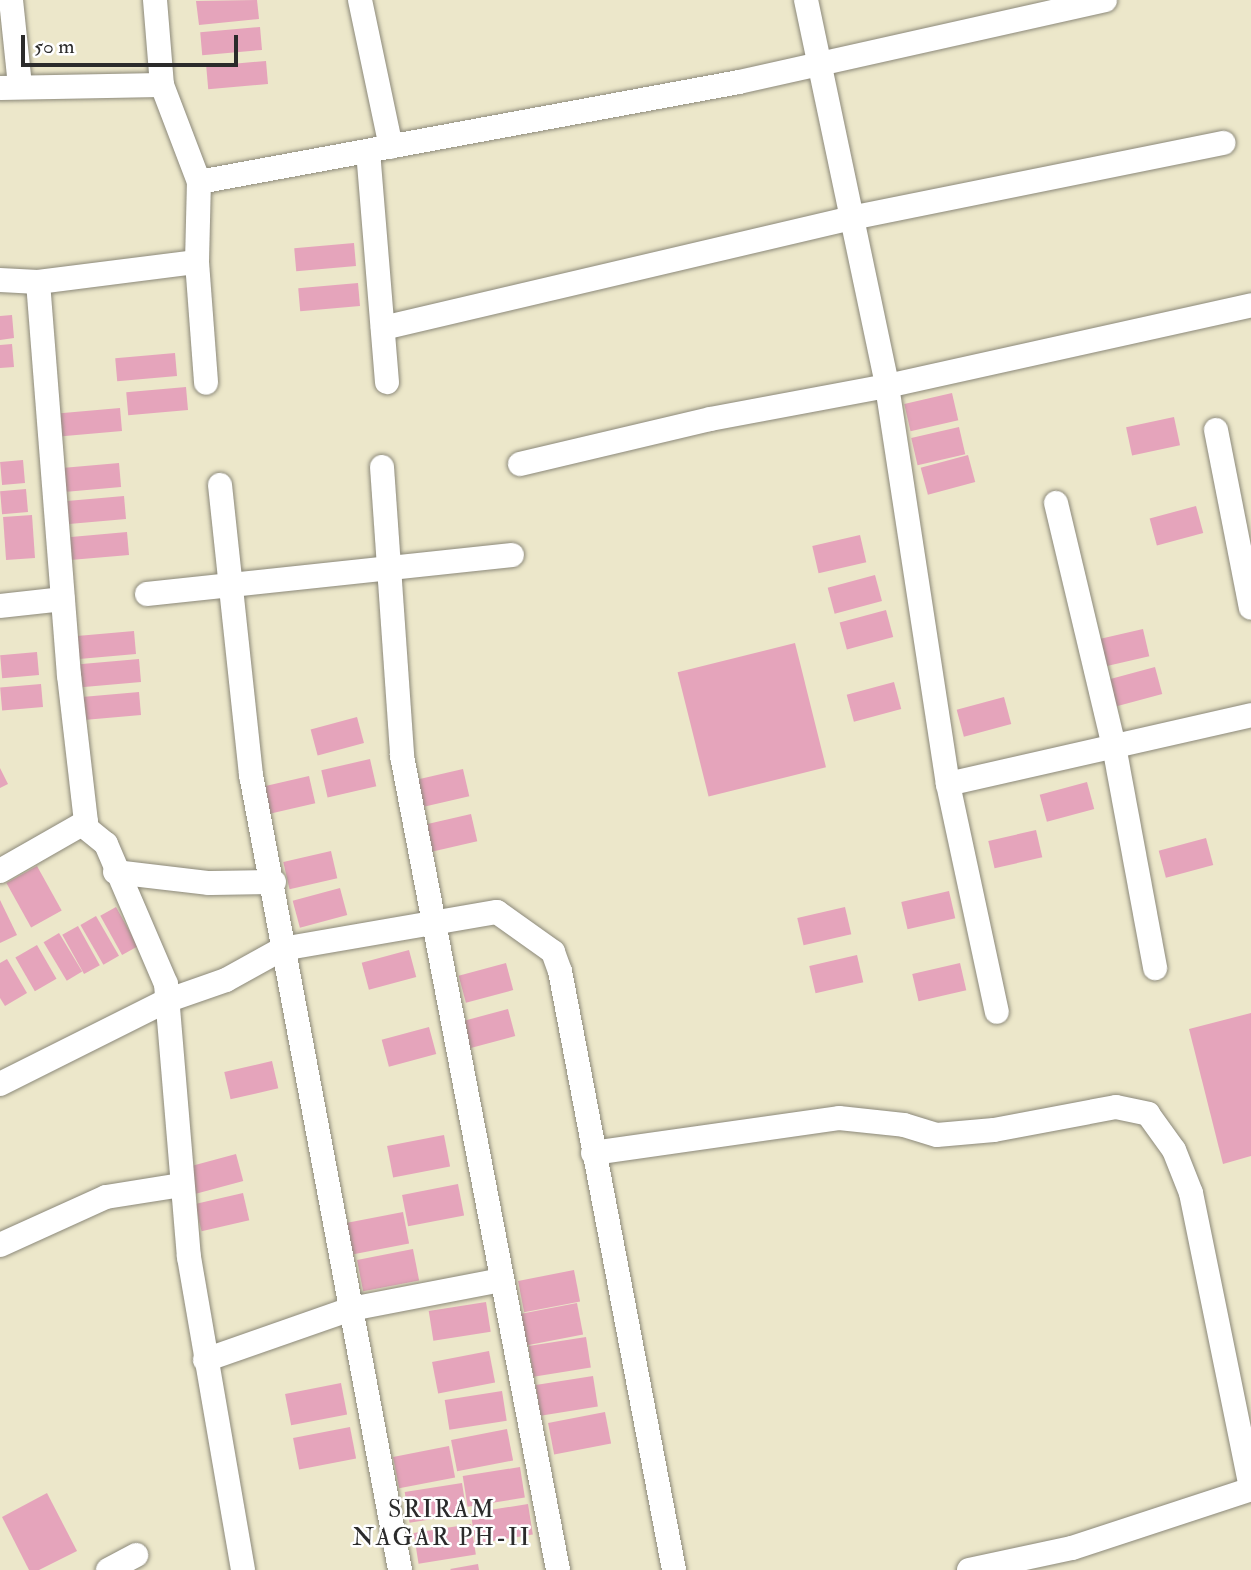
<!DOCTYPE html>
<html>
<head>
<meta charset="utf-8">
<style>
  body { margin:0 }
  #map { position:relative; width:1251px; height:1570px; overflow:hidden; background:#ece7ca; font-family:"IM FELL Double Pica",serif }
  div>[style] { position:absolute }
  .building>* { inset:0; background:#e5a4bb; transform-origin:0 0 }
  .roads { filter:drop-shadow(0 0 2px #8c897a) drop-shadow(0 0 2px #8c897a) }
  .street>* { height:24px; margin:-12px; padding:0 12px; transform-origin:12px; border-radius:12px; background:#fff }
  span { translate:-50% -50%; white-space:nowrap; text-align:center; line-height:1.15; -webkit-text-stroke:5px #fff; paint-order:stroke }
  .neighbourhood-label { font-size:24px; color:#2b2b2b; letter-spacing:2px }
  .scale { position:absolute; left:21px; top:35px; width:217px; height:32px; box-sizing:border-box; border:4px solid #2b2b2b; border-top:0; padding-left:9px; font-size:21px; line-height:24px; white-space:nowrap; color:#2b2b2b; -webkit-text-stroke:5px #fff; paint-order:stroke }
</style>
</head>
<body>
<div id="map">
  <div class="building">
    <div style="clip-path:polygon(257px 0,259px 19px,199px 25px,196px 1px)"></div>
    <div style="left:260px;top:27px;width:23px;height:60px;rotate:85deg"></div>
    <div style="left:266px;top:61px;width:23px;height:60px;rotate:85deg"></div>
    <div style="left:354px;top:243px;width:23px;height:60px;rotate:85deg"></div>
    <div style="left:358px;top:283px;width:23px;height:60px;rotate:85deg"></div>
    <div style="clip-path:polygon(12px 315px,14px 338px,0 340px,0 316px)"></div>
    <div style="clip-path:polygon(12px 344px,14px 367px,0 368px,0 345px)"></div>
    <div style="left:175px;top:353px;width:23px;height:60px;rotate:85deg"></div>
    <div style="left:186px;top:387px;width:23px;height:60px;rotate:85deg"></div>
    <div style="left:952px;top:393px;width:28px;height:49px;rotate:77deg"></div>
    <div style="left:120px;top:408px;width:23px;height:60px;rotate:85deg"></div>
    <div style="left:1174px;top:417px;width:29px;height:49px;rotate:78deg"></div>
    <div style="left:959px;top:427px;width:28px;height:49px;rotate:77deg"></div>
    <div style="left:968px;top:455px;width:28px;height:49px;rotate:75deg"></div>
    <div style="left:23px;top:460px;width:23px;height:23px;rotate:85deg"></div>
    <div style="left:119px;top:463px;width:24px;height:60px;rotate:85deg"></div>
    <div style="left:26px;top:489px;width:23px;height:26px;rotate:85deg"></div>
    <div style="left:124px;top:496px;width:23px;height:60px;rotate:85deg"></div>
    <div style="left:1196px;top:506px;width:28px;height:48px;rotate:75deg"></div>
    <div style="left:32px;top:515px;width:43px;height:29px;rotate:86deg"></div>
    <div style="left:127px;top:532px;width:23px;height:59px;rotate:85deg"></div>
    <div style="left:860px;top:535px;width:28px;height:49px;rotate:77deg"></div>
    <div style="left:875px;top:575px;width:27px;height:49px;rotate:75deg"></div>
    <div style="left:886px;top:610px;width:28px;height:48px;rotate:75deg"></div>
    <div style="left:1143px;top:629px;width:28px;height:49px;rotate:77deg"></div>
    <div style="left:134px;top:631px;width:23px;height:60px;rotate:85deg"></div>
    <div style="left:795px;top:643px;width:128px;height:121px;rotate:76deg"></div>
    <div style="left:37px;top:652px;width:23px;height:37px;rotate:85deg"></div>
    <div style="left:139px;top:659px;width:23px;height:60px;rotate:85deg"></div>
    <div style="left:1155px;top:667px;width:28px;height:49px;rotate:75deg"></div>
    <div style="left:894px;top:682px;width:28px;height:49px;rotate:75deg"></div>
    <div style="left:41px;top:684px;width:23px;height:41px;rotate:85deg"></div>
    <div style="left:139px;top:692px;width:23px;height:60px;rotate:85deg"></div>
    <div style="left:1004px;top:697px;width:28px;height:49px;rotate:75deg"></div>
    <div style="left:357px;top:717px;width:27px;height:48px;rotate:75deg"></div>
    <div style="left:370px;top:759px;width:28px;height:50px;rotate:77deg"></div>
    <div style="clip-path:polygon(0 768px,8px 784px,0 788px)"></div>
    <div style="left:463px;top:769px;width:28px;height:50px;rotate:77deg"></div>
    <div style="left:309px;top:776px;width:28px;height:49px;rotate:77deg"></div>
    <div style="left:1087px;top:782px;width:28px;height:49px;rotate:75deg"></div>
    <div style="left:471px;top:814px;width:28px;height:49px;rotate:77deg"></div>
    <div style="left:1036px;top:830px;width:28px;height:49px;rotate:77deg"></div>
    <div style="left:1206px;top:838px;width:28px;height:49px;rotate:75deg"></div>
    <div style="left:331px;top:851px;width:28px;height:49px;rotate:77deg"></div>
    <div style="left:37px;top:866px;width:51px;height:35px;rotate:61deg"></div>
    <div style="left:340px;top:888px;width:28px;height:49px;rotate:75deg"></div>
    <div style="left:949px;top:891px;width:28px;height:49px;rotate:77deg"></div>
    <div style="clip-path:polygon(0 900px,17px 935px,0 943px)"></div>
    <div style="left:116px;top:907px;width:45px;height:18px;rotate:61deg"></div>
    <div style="left:845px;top:907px;width:28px;height:49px;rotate:77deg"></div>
    <div style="left:96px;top:916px;width:46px;height:18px;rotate:60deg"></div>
    <div style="left:78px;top:926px;width:45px;height:18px;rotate:61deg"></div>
    <div style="left:59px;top:933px;width:45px;height:18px;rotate:59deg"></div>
    <div style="left:37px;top:945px;width:39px;height:25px;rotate:60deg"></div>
    <div style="left:409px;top:950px;width:28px;height:49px;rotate:75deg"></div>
    <div style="left:857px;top:955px;width:28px;height:49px;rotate:77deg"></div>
    <div style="clip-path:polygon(7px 959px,27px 993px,5px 1006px,0 998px,0 963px)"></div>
    <div style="left:506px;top:963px;width:28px;height:49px;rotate:75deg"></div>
    <div style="left:960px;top:963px;width:28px;height:49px;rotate:77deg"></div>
    <div style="left:508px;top:1009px;width:28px;height:48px;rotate:75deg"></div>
    <div style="clip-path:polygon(1251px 1013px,1251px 1156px,1223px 1164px,1189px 1029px)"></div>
    <div style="left:429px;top:1027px;width:28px;height:49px;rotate:75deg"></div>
    <div style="left:272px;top:1061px;width:28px;height:49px;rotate:77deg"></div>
    <div style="left:444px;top:1135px;width:32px;height:58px;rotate:79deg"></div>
    <div style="left:236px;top:1154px;width:28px;height:49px;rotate:75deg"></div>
    <div style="left:458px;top:1184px;width:32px;height:57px;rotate:79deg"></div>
    <div style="left:243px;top:1193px;width:28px;height:49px;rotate:77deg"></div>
    <div style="left:403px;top:1212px;width:32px;height:58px;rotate:79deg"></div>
    <div style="left:413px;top:1249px;width:32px;height:57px;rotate:79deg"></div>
    <div style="left:574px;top:1270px;width:32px;height:57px;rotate:79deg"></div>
    <div style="left:486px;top:1302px;width:30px;height:58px;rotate:81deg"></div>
    <div style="left:577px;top:1303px;width:32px;height:58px;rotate:79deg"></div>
    <div style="left:586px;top:1337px;width:31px;height:58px;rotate:81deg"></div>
    <div style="left:489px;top:1351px;width:32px;height:58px;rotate:79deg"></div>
    <div style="left:593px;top:1376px;width:31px;height:58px;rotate:81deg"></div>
    <div style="left:341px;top:1383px;width:32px;height:57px;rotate:79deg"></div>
    <div style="left:502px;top:1391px;width:30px;height:58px;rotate:81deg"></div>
    <div style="left:605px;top:1412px;width:32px;height:58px;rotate:79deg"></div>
    <div style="left:350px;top:1427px;width:32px;height:58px;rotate:79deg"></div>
    <div style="left:507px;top:1429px;width:32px;height:57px;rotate:79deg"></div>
    <div style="left:449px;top:1446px;width:32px;height:57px;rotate:79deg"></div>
    <div style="left:520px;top:1467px;width:31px;height:58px;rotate:81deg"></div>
    <div style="left:462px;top:1483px;width:31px;height:58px;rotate:81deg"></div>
    <div style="clip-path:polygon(47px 1493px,77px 1551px,39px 1570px,29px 1570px,2px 1517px)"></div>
    <div style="left:528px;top:1504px;width:31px;height:58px;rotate:81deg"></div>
    <div style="left:471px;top:1524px;width:31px;height:58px;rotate:81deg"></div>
    <div style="clip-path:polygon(478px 1564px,479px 1570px,451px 1570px,450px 1569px)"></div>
  </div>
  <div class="roads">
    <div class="street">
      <div style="left:11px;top:0;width:86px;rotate:84deg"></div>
      <div style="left:155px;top:0;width:85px;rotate:85.3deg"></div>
      <div style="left:162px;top:85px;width:104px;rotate:69.1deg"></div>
      <div style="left:360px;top:0;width:150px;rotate:78.1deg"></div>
      <div style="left:806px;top:0;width:394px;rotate:78.1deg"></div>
      <div style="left:887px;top:386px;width:403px;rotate:81.3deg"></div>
      <div style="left:948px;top:784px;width:233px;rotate:77.9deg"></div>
      <div style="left:0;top:88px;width:162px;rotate:-1.1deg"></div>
      <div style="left:368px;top:151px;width:232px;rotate:85.3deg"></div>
      <div style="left:197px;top:262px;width:121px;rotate:85.7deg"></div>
      <div style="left:0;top:280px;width:38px;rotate:3deg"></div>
      <div style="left:38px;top:282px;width:160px;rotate:-7.2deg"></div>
      <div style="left:197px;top:262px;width:80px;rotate:-88.6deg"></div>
      <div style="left:199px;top:182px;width:549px;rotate:-10.49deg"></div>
      <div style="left:739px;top:82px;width:375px;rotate:-12.6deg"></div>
      <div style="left:383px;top:328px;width:481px;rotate:-13.2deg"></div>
      <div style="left:851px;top:218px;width:380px;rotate:-11.4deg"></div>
      <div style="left:1216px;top:430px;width:181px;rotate:78.9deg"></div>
      <div style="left:520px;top:464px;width:195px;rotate:-13.3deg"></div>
      <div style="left:710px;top:419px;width:180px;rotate:-10.6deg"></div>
      <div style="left:887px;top:386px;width:373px;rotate:-12.5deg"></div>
      <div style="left:382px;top:467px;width:290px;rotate:86deg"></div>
      <div style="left:402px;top:756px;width:829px;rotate:79.15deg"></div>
      <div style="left:220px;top:485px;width:292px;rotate:83.9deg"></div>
      <div style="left:251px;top:775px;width:809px;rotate:79.38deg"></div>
      <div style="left:1056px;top:503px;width:250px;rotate:76.6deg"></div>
      <div style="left:1114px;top:746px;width:226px;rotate:79.5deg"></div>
      <div style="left:147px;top:594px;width:367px;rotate:-6.1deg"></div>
      <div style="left:0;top:606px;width:63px;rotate:-6.3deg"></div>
      <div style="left:948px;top:784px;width:311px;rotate:-12.8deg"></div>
      <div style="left:85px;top:827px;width:27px;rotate:39deg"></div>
      <div style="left:106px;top:844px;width:152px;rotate:66.8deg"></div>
      <div style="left:166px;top:984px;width:274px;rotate:85.2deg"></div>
      <div style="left:189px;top:1257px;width:318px;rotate:80.2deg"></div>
      <div style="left:0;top:871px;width:99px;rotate:-29.7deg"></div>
      <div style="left:86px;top:822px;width:147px;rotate:-96.6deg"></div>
      <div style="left:69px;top:676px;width:395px;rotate:-94.5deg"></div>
      <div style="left:115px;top:872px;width:95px;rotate:6.7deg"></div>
      <div style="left:209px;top:883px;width:65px;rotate:-0.9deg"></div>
      <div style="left:0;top:1084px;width:186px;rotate:-26.6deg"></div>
      <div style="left:166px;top:1001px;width:64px;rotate:-19.3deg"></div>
      <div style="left:226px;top:980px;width:64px;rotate:-29deg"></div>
      <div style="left:282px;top:949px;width:218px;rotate:-9.8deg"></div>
      <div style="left:497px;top:912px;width:69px;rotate:35.5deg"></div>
      <div style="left:553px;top:952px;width:20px;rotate:70deg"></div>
      <div style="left:560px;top:971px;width:610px;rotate:79.22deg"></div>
      <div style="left:593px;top:1153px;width:248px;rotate:-8.1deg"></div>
      <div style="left:839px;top:1118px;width:65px;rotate:6.1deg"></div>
      <div style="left:904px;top:1125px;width:34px;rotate:17deg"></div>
      <div style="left:937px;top:1135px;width:57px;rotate:-5deg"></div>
      <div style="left:994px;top:1130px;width:124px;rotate:-10.7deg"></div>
      <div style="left:1116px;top:1107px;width:33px;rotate:12deg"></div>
      <div style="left:1148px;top:1114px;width:44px;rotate:54.2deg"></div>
      <div style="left:1174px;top:1150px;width:46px;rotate:68.4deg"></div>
      <div style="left:1191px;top:1193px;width:301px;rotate:78.5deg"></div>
      <div style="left:0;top:1245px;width:116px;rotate:-24.4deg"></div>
      <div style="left:106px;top:1197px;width:77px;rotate:-9deg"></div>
      <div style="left:205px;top:1360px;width:155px;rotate:-19.3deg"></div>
      <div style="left:351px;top:1309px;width:153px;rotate:-10.9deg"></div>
      <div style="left:108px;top:1570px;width:32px;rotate:-28deg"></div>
      <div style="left:969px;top:1570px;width:105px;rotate:-12.1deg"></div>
      <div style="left:1072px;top:1548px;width:188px;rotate:-18.2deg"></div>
    </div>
  </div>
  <div class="neighbourhood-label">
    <span style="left:442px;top:1524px">SRIRAM<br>NAGAR PH-II</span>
  </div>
  <div class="scale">50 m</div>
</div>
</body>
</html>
